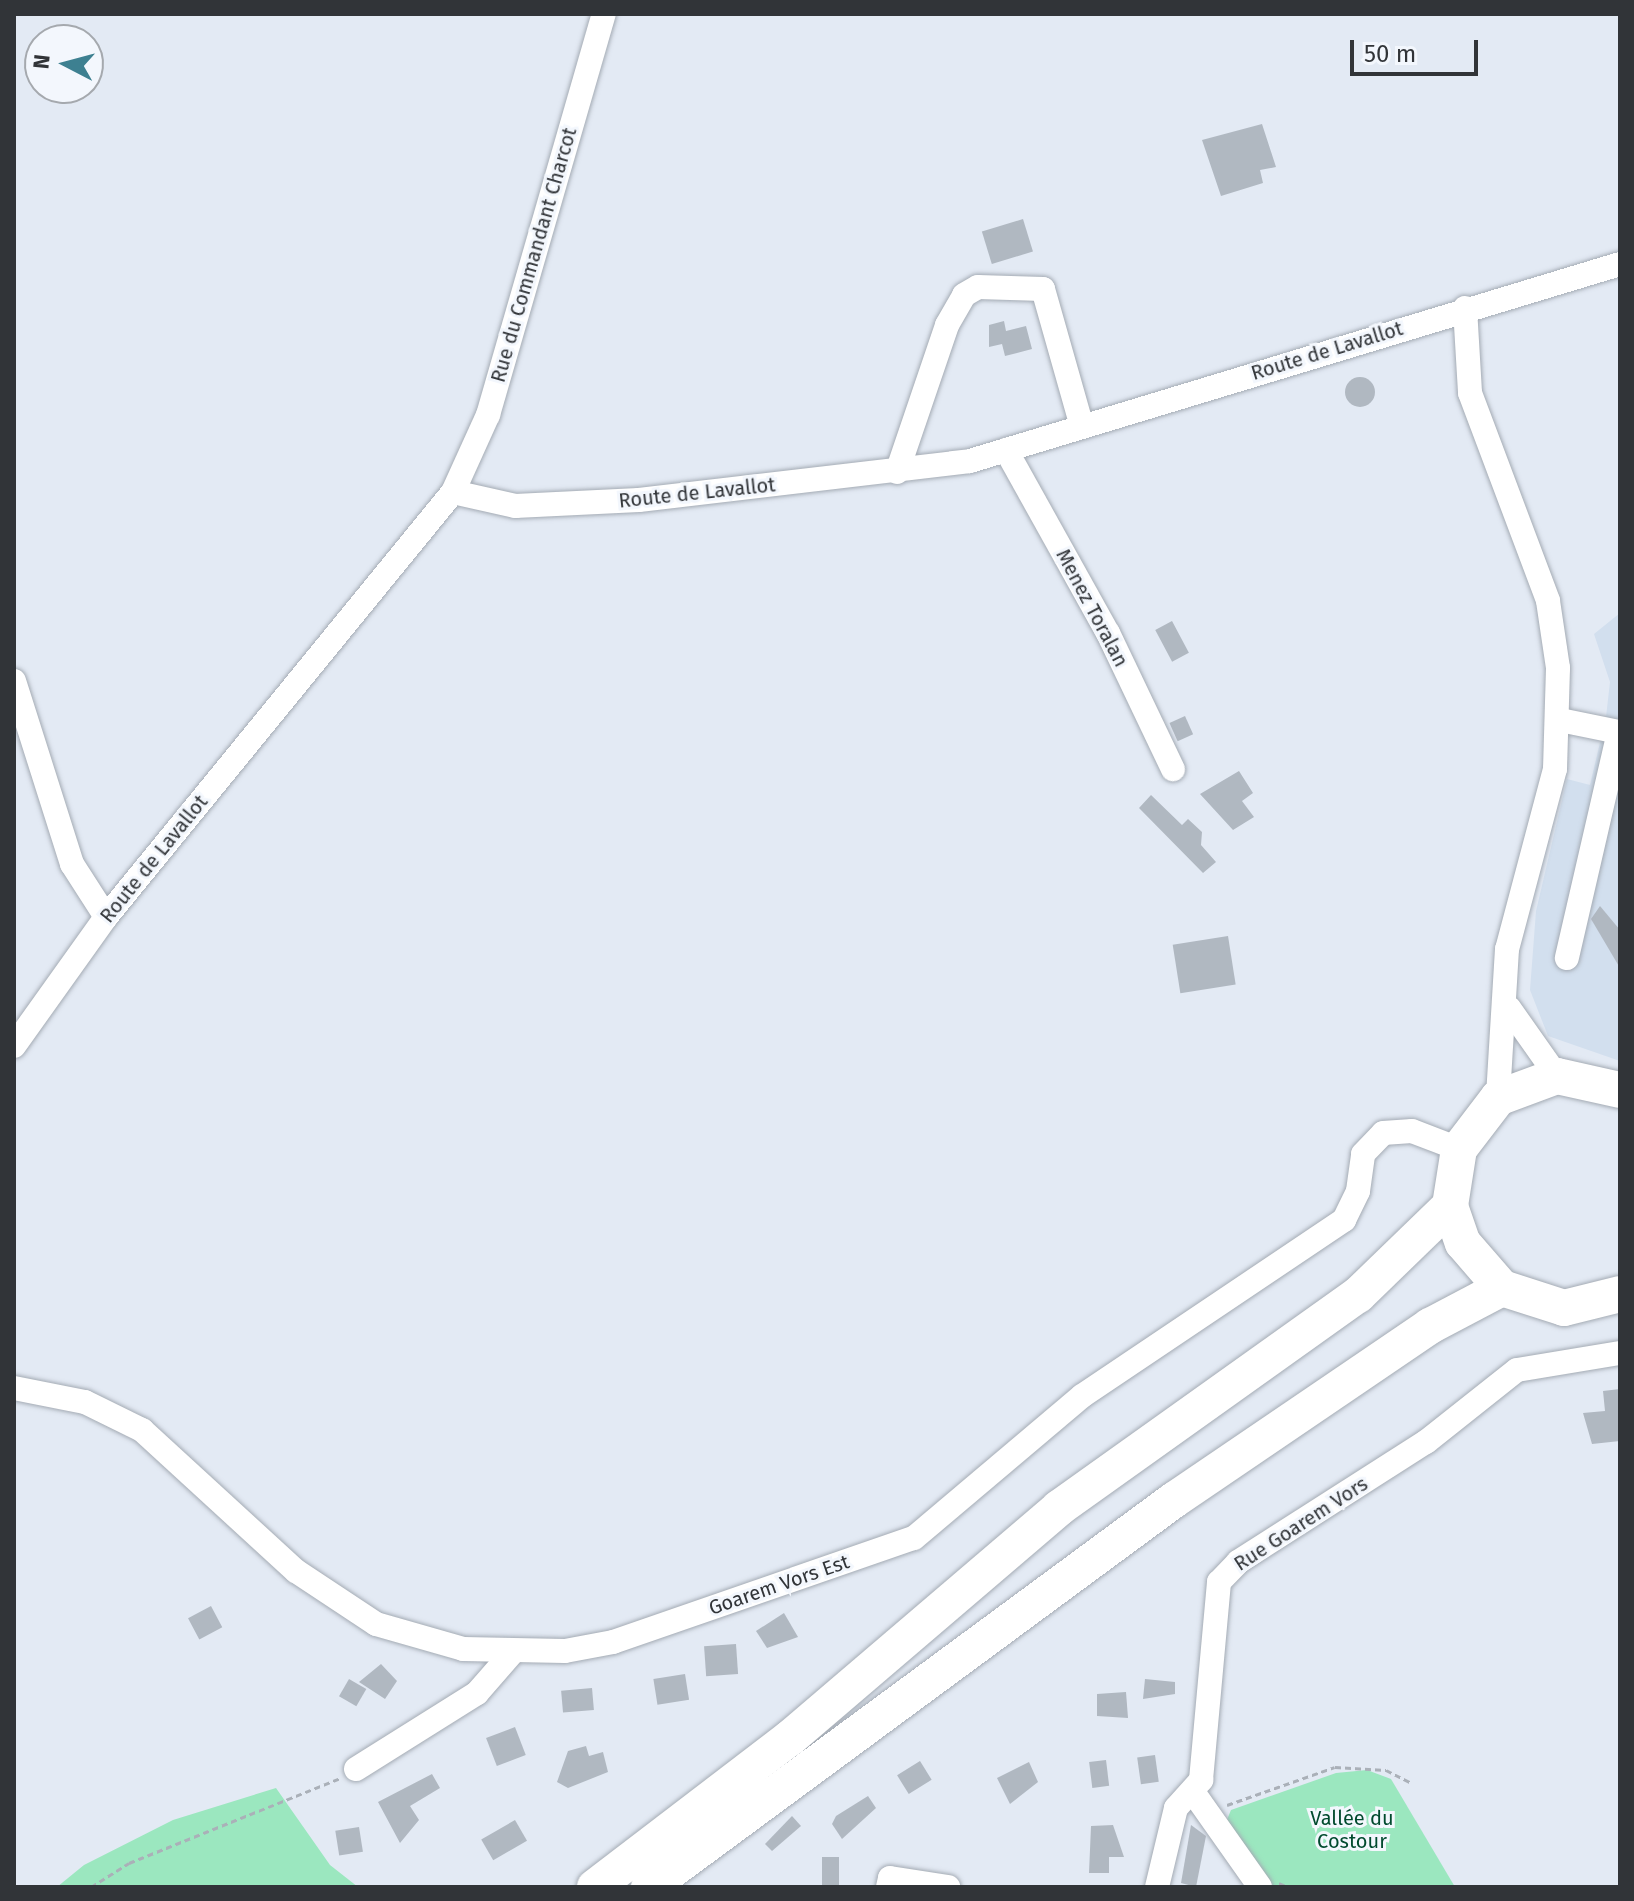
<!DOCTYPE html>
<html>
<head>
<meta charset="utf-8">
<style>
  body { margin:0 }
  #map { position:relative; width:1634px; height:1901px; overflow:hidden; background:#e3eaf4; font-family:"Fira Sans",sans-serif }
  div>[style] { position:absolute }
  .built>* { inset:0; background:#d2dfee }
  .green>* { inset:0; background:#9be7bf }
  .building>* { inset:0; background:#b0b8c1; transform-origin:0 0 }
  .round { border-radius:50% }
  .path>* { height:3px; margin-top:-1.5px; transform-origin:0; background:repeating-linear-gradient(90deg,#aab0b8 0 6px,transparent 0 10px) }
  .roads { filter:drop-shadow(0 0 2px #a4abb4) drop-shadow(0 0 2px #a4abb4) }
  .minor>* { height:24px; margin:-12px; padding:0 12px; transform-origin:12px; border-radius:12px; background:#fff }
  .highway>* { height:36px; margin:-18px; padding:0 18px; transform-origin:18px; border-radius:18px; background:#fff }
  span { translate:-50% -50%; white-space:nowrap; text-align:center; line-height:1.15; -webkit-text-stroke:6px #f3f7fd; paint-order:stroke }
  .street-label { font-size:20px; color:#313438 }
  .park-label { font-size:20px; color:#004a2e }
  .frame { position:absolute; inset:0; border:16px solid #313438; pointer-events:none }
  .north { position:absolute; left:24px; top:24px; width:80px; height:80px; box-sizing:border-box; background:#f3f7fd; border:2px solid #a5a9ae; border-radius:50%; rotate:276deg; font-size:22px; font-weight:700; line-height:32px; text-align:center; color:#313438 }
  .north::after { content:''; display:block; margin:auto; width:28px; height:36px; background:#3d8091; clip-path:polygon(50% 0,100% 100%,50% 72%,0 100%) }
  .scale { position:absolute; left:1350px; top:40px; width:128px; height:36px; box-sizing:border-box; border:4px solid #313438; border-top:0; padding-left:10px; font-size:24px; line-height:28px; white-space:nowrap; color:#313438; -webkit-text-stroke:6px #f3f7fd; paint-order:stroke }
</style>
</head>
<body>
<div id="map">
  <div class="built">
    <div style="clip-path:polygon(1620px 613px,1620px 1061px,1548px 1036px,1530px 990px,1536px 911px,1567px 779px,1590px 785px,1606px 717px,1610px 682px,1594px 634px)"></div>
  </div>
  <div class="green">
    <div style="clip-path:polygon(1367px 1770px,1391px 1779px,1455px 1887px,1274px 1887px,1226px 1822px,1231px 1810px,1336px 1773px)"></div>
    <div style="clip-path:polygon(276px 1788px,330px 1865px,358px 1887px,57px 1887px,84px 1865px,173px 1820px)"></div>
  </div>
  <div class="building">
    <div style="clip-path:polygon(1262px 124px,1276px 167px,1260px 170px,1263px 183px,1221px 196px,1202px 140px)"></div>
    <div style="left:1023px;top:219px;width:34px;height:43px;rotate:73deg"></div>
    <div style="clip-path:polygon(1004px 321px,1006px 331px,1026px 326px,1032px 349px,1005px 356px,1002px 344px,989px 347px,989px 325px)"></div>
    <div class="round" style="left:1345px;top:377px;width:30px;height:30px"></div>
    <div style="left:1172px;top:621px;width:36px;height:19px;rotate:62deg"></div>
    <div style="left:1185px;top:716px;width:20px;height:17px;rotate:66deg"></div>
    <div style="clip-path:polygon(1239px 771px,1253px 793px,1242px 801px,1254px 817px,1233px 830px,1200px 794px)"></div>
    <div style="clip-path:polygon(1151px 795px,1182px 825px,1188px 819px,1202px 832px,1201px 845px,1216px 862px,1203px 873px,1139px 808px)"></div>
    <div style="clip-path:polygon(1600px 906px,1620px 930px,1620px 968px,1591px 919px)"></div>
    <div style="left:1228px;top:936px;width:49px;height:56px;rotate:81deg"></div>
    <div style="clip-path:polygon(1620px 1389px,1620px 1441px,1592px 1444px,1583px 1413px,1605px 1411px,1603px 1391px)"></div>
    <div style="left:211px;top:1606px;width:24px;height:26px;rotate:62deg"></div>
    <div style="clip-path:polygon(784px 1613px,798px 1637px,767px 1648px,756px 1631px)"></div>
    <div style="left:736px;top:1644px;width:30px;height:32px;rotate:86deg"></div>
    <div style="clip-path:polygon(381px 1664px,397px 1681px,385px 1699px,359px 1682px)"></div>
    <div style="left:685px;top:1674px;width:26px;height:32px;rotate:81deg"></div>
    <div style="left:349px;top:1679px;width:20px;height:20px;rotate:30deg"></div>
    <div style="clip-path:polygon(1145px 1679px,1175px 1682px,1175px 1694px,1143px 1699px)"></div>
    <div style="left:592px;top:1688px;width:22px;height:31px;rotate:85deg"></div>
    <div style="clip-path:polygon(1126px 1692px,1128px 1718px,1097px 1716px,1097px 1694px)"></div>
    <div style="left:515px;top:1727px;width:30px;height:31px;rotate:69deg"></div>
    <div style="clip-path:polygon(586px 1746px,589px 1756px,603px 1752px,608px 1772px,568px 1788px,557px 1782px,568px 1751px)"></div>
    <div style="left:1155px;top:1755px;width:27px;height:18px;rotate:82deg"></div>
    <div style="left:1106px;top:1760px;width:26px;height:17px;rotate:83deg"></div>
    <div style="left:920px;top:1761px;width:22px;height:27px;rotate:58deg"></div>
    <div style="clip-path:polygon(1029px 1762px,1038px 1782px,1010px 1804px,997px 1778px)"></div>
    <div style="clip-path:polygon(432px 1774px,440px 1788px,410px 1806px,419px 1820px,400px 1843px,378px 1802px)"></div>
    <div style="clip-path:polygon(868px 1796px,876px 1808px,842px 1839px,832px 1824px,836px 1816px)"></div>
    <div style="clip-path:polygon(792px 1816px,801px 1826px,772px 1851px,765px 1844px)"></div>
    <div style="left:515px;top:1820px;width:24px;height:39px;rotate:60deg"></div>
    <div style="clip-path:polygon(1113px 1825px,1124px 1857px,1109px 1857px,1109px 1873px,1089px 1873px,1091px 1826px)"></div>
    <div style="clip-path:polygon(1191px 1825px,1206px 1836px,1196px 1887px,1181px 1883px)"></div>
    <div style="left:359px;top:1827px;width:25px;height:24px;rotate:81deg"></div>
    <div style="left:822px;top:1857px;width:17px;height:30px"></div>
  </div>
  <div class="path">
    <div style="left:1227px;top:1805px;width:114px;rotate:-19.4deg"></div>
    <div style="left:1335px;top:1767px;width:51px;rotate:3.4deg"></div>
    <div style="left:1386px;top:1770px;width:29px;rotate:27deg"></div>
    <div style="left:1279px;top:1883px;width:10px;rotate:24deg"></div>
    <div style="left:91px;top:1887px;width:45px;rotate:-32.3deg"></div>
    <div style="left:129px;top:1863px;width:227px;rotate:-21.9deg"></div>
  </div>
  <div class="roads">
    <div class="minor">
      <div style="left:1465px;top:308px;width:85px;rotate:86.6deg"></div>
      <div style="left:1470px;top:393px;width:222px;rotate:69.4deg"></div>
      <div style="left:1548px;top:601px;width:68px;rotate:81.5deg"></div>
      <div style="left:1558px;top:668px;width:101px;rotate:91.7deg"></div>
      <div style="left:1555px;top:769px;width:186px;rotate:104.9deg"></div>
      <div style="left:1507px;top:949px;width:149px;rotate:93.5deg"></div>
      <div style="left:1006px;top:450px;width:210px;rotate:60.9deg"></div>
      <div style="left:1108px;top:633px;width:151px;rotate:64.5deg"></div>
      <div style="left:897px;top:472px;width:155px;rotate:-71.2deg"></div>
      <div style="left:947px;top:325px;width:34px;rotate:-60deg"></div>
      <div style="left:964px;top:295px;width:16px;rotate:-30deg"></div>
      <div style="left:978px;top:287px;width:65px;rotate:1.8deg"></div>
      <div style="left:1043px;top:289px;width:143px;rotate:74.2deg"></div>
      <div style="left:453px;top:492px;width:64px;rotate:12.7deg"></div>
      <div style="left:515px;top:506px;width:124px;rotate:-2.8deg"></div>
      <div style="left:639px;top:500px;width:333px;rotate:-6.7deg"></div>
      <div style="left:970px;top:461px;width:679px;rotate:-16.86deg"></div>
      <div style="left:14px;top:681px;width:192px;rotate:72.4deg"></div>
      <div style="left:72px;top:864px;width:63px;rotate:57.3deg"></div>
      <div style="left:1560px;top:720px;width:60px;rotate:11.5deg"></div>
      <div style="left:1619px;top:732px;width:232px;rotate:103deg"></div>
      <div style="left:1509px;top:1008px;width:83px;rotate:54.8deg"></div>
      <div style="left:14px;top:1046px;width:158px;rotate:-54.5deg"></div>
      <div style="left:106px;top:917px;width:549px;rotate:-50.77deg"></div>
      <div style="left:453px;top:492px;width:85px;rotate:-65.6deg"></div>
      <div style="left:488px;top:415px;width:417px;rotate:-73.9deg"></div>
      <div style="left:14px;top:1388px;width:72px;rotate:11.2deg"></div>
      <div style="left:85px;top:1402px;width:64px;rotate:26.2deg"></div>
      <div style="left:142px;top:1430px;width:209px;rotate:42.5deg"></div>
      <div style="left:296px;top:1571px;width:96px;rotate:33.5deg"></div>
      <div style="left:376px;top:1624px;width:91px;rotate:16deg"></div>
      <div style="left:463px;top:1649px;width:102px;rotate:1.1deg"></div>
      <div style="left:565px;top:1651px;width:49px;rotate:-10.6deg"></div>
      <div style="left:613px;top:1642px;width:318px;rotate:-19.1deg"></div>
      <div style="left:914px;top:1538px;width:220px;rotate:-40.2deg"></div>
      <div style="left:1082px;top:1396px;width:316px;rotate:-33.9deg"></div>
      <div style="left:1344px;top:1220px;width:32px;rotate:-64deg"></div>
      <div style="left:1358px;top:1191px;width:37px;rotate:-82deg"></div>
      <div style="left:1363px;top:1154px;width:29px;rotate:-46deg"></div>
      <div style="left:1383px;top:1133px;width:29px;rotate:-4deg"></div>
      <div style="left:1412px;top:1131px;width:50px;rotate:21deg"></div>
      <div style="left:356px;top:1769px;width:143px;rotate:-32.1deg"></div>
      <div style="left:477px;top:1693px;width:52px;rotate:-48.9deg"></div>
      <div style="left:1193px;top:1792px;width:116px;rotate:54.8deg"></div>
      <div style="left:888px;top:1887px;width:9px;rotate:-77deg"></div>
      <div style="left:890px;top:1878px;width:59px;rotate:8.8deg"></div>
      <div style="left:1157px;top:1887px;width:81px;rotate:-76.5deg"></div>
      <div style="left:1176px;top:1808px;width:38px;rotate:-48deg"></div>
      <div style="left:1201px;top:1780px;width:199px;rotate:-84.8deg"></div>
      <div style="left:1219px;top:1582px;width:28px;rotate:-46deg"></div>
      <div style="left:1238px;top:1562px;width:223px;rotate:-32.6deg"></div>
      <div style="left:1426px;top:1442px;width:116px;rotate:-38.4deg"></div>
      <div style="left:1517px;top:1370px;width:104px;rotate:-9.4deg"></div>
    </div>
    <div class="highway">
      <div style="left:1620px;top:1090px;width:65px;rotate:-167.5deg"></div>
      <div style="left:1557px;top:1076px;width:63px;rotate:159.6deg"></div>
      <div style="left:1498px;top:1098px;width:64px;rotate:127.4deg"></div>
      <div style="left:1459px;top:1149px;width:58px;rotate:99deg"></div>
      <div style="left:1450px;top:1206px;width:39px;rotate:71deg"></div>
      <div style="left:1463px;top:1243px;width:60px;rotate:49.1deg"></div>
      <div style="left:1502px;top:1288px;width:65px;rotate:17.9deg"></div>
      <div style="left:1564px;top:1308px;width:58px;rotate:-14deg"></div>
      <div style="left:595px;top:1887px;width:245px;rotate:-37.4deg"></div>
      <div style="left:790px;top:1738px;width:354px;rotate:-40.5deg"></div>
      <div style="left:1059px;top:1508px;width:367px;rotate:-35.5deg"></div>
      <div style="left:1358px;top:1295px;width:128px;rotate:-44.1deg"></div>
      <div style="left:649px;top:1887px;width:652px;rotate:-36.4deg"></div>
      <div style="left:1174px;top:1500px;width:310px;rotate:-34.2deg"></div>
      <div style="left:1430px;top:1326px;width:81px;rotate:-27.8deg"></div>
    </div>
  </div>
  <div class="street-label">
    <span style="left:534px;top:255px;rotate:-74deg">Rue du Commandant Charcot</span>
    <span style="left:1327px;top:351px;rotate:-17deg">Route de Lavallot</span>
    <span style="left:697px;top:493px;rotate:-6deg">Route de Lavallot</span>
    <span style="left:1092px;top:608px;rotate:62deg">Menez Toralan</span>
    <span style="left:154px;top:859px;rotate:-51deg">Route de Lavallot</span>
    <span style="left:1301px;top:1524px;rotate:-33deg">Rue Goarem Vors</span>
    <span style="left:779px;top:1585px;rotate:-19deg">Goarem Vors Est</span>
  </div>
  <div class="park-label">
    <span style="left:1352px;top:1830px">Vallée du<br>Costour</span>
  </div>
  <div class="frame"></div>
  <div class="north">N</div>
  <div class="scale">50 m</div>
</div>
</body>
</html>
